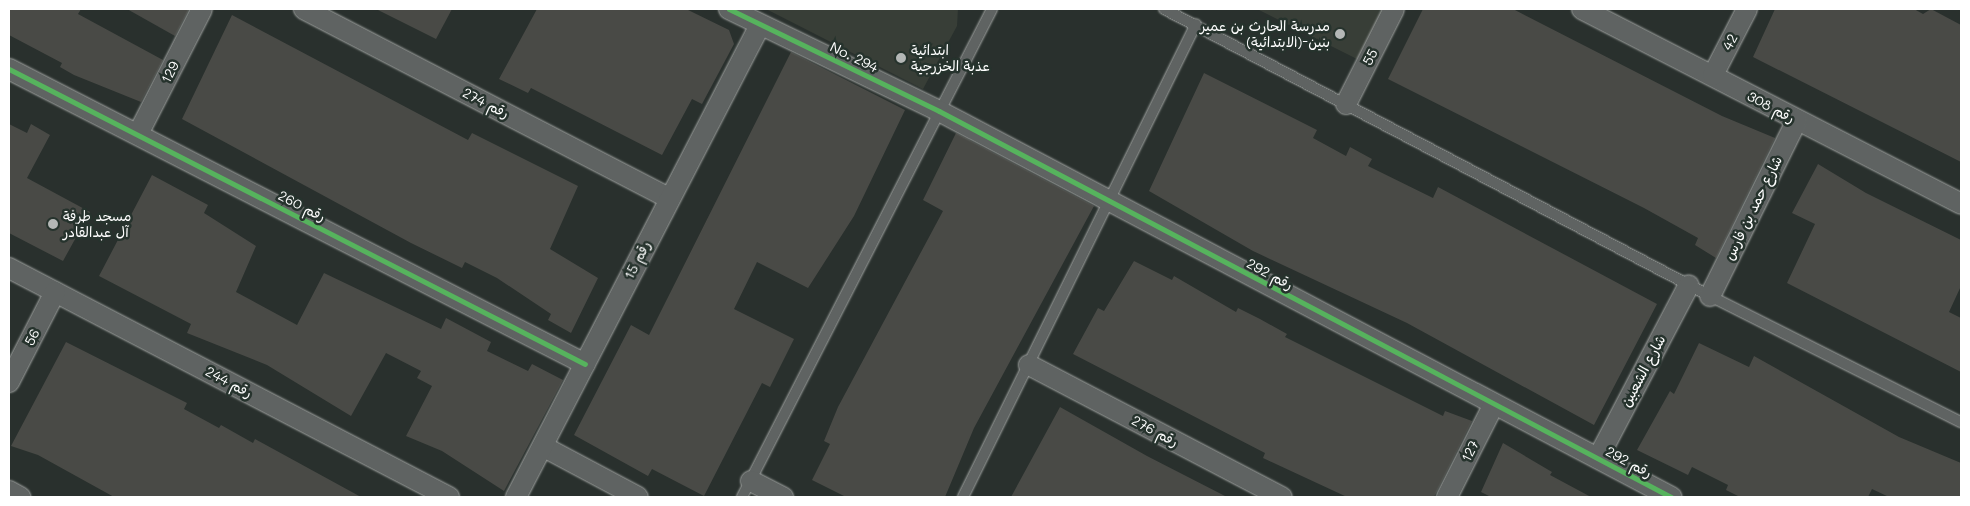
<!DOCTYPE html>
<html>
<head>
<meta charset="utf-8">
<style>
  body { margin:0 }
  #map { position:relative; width:1970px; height:506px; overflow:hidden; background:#29302d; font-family:Mali,"Playpen Sans Arabic",sans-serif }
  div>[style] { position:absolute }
  .built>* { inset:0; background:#383e37 }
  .building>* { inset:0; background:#494a46 }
  .roads { filter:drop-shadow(0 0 1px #9fa2a0) drop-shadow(0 0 1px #9fa2a0) }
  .service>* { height:10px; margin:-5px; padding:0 5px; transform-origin:5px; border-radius:5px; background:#5f6362 }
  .minor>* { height:20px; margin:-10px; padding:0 10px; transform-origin:10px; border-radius:10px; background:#5f6362 }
  .cycleway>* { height:5px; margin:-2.5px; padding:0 2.5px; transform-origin:2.5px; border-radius:2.5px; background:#56b35d }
  .dots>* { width:14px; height:14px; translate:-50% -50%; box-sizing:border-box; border:2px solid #26332d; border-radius:50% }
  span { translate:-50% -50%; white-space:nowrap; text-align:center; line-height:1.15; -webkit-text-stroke:5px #26332d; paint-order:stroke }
  .poi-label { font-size:14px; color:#fff }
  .right { translate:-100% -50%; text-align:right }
  .left { translate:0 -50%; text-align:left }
  .street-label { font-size:14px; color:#fff }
  .frame { position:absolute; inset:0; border:10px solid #fff; pointer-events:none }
</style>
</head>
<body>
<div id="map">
  <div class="built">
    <div style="clip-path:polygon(766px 9px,958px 9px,957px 26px,923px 89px)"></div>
    <div style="clip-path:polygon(1257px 9px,1385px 9px,1359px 60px)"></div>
  </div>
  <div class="building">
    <div style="clip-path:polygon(9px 9px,81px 9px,78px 14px,163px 60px,141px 102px,74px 75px,60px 67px,62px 63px,9px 35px)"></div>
    <div style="clip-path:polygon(127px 9px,189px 9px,175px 36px)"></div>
    <div style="clip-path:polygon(376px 9px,452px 9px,436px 39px)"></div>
    <div style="clip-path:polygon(537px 9px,686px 9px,729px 30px,734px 44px,702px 104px,692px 99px,662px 155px,531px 88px,528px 93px,499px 79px)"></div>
    <div style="clip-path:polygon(1423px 9px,1513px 9px,1722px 116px,1775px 138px,1716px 258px,1695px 245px,1698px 238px,1644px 208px,1388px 79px)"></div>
    <div style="clip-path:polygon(1775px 9px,1914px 9px,1923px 14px,1931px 9px,1961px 25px,1961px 162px,1753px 57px)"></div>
    <div style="clip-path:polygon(232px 15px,468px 140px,472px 133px,578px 186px,550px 249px,598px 278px,571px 333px,548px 320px,551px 314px,497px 278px,465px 262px,462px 268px,411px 243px,182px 119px)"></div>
    <div style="clip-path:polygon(791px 52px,905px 110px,854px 216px,808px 288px,757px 262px,734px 309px,794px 339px,770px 387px,762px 383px,704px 496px,652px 469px,648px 476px,574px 435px,631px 325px,649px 335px)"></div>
    <div style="clip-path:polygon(1204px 73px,1317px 130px,1313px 138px,1346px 156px,1350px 147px,1372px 159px,1368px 166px,1433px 198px,1438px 187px,1657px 304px,1594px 425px,1407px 323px,1253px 251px,1149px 191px)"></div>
    <div style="clip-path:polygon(9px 124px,27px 133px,31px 124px,50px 135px,27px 178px,90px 212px,63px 261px,9px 233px)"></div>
    <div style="clip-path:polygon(956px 133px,1094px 206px,974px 428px,945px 497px,846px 497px,812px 480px,830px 444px,824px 441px,838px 407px,943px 211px,923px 200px)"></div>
    <div style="clip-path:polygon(1818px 164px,1866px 193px,1961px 240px,1961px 286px,1949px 312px,1961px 318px,1961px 372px,1787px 283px,1815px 224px,1792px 213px)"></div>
    <div style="clip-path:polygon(152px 175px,208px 205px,204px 213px,256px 246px,236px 292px,297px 325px,324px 273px,441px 329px,446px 318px,491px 342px,487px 351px,528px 371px,532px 364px,563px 380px,504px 491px,442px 451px,406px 436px,432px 386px,417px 378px,421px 371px,386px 353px,351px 416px,267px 365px,187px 333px,191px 324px,99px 276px)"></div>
    <div style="clip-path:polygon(1134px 261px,1172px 280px,1174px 276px,1236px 312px,1238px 308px,1260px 319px,1287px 334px,1285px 337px,1443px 416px,1445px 411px,1472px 421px,1434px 497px,1347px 497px,1263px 458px,1265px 453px,1073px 354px,1098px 308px,1104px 311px)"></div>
    <div style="clip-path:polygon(66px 342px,187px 403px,184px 409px,219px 428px,221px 425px,253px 443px,255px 439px,361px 497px,114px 497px,38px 455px,11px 446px)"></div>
    <div style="clip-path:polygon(1699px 343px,1749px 367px,1754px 356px,1899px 437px,1961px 463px,1961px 497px,1889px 497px,1872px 489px,1868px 497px,1740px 497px,1726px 490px,1728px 485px,1692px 467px,1688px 475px,1637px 450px,1670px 391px,1674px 394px)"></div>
    <div style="clip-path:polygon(1060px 407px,1147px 456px,1227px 497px,1011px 497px)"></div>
    <div style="clip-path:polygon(1503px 443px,1552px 472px,1550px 475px,1591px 497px,1491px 497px,1481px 492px)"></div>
  </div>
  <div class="roads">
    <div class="service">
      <div style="left:1164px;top:9px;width:617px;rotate:27.73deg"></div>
      <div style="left:1710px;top:296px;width:281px;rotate:26.7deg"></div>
      <div style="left:742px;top:497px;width:548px;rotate:-62.87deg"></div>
      <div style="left:963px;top:497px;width:527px;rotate:-63.78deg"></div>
    </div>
    <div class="minor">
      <div style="left:304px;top:9px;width:410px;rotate:27.4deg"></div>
      <div style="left:729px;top:9px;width:233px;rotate:25.9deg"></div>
      <div style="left:939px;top:111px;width:828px;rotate:27.8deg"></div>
      <div style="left:1582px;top:9px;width:426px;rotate:27.2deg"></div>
      <div style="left:9px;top:69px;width:647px;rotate:27.12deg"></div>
      <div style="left:1713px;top:75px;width:74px;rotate:-62.7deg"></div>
      <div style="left:1346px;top:104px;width:106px;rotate:-63.2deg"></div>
      <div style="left:138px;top:134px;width:140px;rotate:-62.9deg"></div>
      <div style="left:9px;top:268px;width:496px;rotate:27.5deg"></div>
      <div style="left:1710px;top:296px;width:196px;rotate:-63.7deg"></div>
      <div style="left:1029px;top:365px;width:285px;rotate:27.6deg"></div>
      <div style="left:9px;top:382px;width:101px;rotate:-62.9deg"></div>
      <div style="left:544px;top:447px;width:106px;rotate:28deg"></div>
      <div style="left:1598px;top:458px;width:195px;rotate:-62.3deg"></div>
      <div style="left:751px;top:481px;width:36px;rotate:27deg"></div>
      <div style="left:9px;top:491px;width:13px;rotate:29deg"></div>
      <div style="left:516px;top:497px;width:531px;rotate:-62.66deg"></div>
      <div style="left:1447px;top:497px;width:102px;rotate:-63.2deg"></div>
    </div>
  </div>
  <div class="cycleway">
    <div style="left:729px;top:9px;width:233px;rotate:25.9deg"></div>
    <div style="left:939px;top:111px;width:828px;rotate:27.8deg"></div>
    <div style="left:9px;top:69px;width:647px;rotate:27.12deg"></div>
  </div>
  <div class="dots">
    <div style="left:1340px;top:34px;background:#b4b7b6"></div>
    <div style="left:901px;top:58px;background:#b4b7b6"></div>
    <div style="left:53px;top:224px;background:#b4b7b6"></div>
  </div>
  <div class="poi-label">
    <span class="right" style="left:1330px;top:34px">مدرسة الحارث بن عمير<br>(الابتدائية)-بنين</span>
    <span class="left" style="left:911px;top:58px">ابتدائية<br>عذبة الخزرجية</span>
    <span class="left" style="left:63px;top:224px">مسجد طرفة<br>آل عبدالقادر</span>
  </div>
  <div class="street-label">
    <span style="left:1730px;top:42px;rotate:-63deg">42</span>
    <span style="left:854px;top:57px;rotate:26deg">No. 294</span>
    <span style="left:1370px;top:57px;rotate:-63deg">55</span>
    <span style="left:170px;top:72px;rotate:-63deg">129</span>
    <span style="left:486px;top:103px;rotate:27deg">رقم 274</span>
    <span style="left:1771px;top:107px;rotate:28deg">رقم 308</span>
    <span style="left:302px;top:206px;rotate:27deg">رقم 260</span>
    <span style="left:1753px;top:208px;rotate:-64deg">شارع حمد بن فارس</span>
    <span style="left:637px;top:260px;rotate:-63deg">رقم 15</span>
    <span style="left:1270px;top:274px;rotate:28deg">رقم 292</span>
    <span style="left:32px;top:337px;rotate:-63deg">56</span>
    <span style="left:1643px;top:371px;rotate:-62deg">شارع الشعبين</span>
    <span style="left:229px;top:382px;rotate:28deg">رقم 244</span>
    <span style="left:1155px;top:431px;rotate:28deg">رقم 276</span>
    <span style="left:1470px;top:451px;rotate:-63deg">127</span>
    <span style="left:1629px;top:462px;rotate:28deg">رقم 292</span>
  </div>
  <div class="frame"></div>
</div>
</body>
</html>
